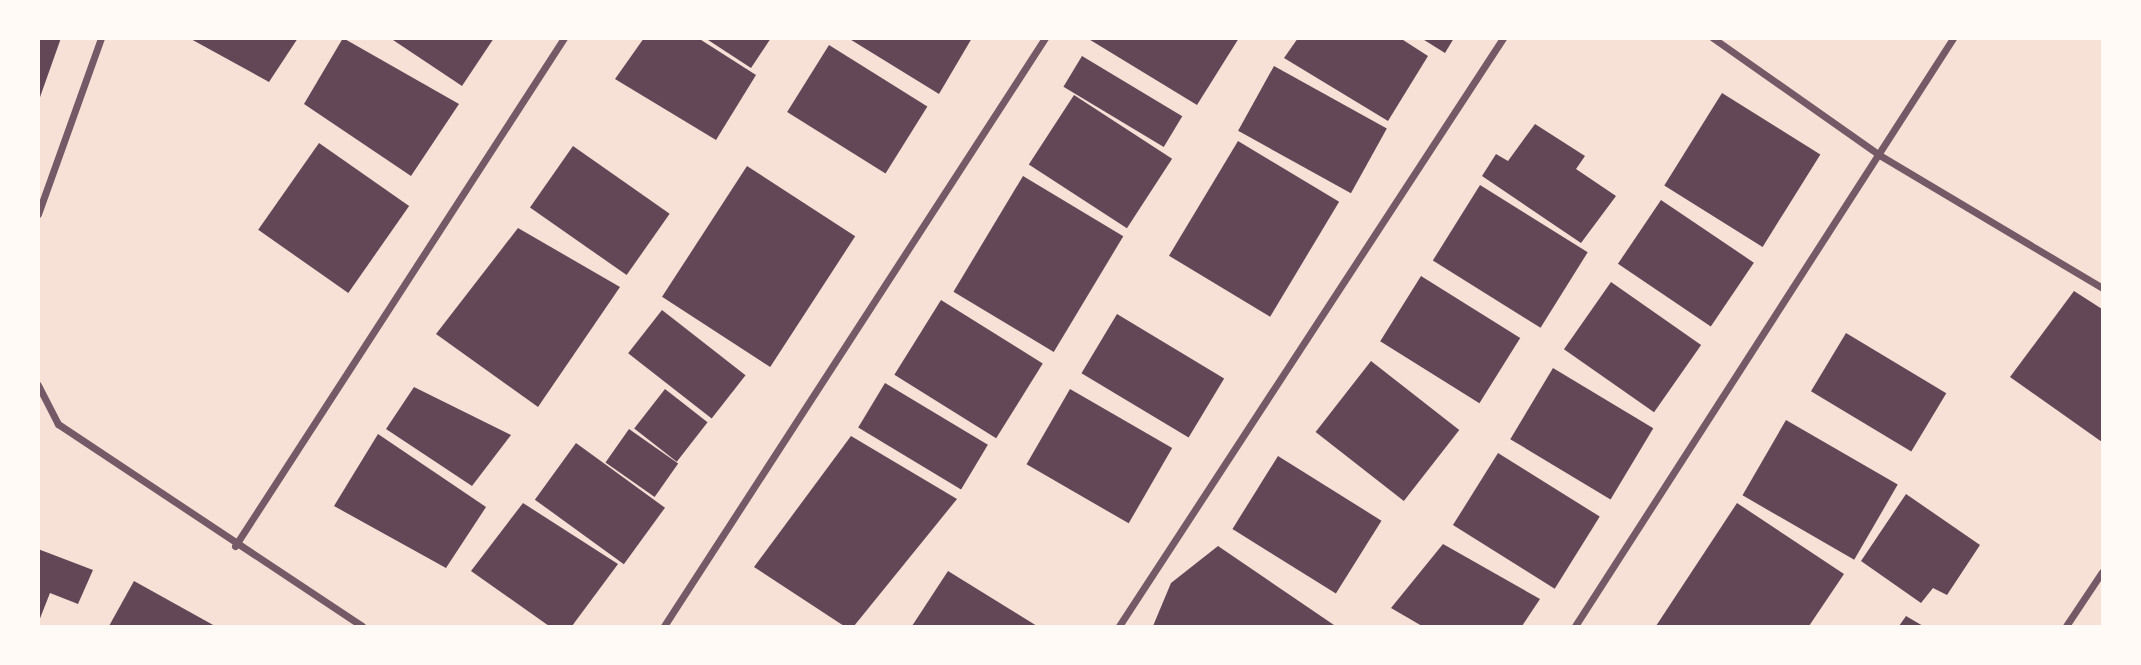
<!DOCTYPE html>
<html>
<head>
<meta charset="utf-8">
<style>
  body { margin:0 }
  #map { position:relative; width:2141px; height:665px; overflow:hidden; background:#f7e1d7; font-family:"Archivo Narrow",sans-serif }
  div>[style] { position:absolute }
  .building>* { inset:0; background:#644757; transform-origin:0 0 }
  .minor>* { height:7px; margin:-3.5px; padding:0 3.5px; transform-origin:3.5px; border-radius:3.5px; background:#755966 }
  span { translate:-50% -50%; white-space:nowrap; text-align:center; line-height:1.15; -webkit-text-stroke:6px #fffaf5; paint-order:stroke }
  .frame { position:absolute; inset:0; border:40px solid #fffaf5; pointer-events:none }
</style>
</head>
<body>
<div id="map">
  <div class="building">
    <div style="clip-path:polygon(38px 38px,61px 38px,39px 100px,38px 100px)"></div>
    <div style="clip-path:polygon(189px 38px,298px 38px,269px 82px)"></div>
    <div style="clip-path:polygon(343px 38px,459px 104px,411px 176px,304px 104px)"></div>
    <div style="clip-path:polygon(390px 38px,494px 38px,462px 86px)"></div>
    <div style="clip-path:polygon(644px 38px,698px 38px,756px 75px,716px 140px,615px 79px)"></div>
    <div style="clip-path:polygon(705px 38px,771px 38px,751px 68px)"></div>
    <div style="clip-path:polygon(848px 38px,972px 38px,939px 94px)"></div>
    <div style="clip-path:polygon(1087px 38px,1239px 38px,1197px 105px)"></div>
    <div style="clip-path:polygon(1298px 38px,1400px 38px,1428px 56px,1388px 121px,1284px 58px)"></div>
    <div style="clip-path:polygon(1421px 38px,1454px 38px,1445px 53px)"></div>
    <div style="left:829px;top:45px;width:116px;height:79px;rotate:32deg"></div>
    <div style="left:1082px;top:56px;width:117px;height:36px;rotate:31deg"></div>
    <div style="left:1274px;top:66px;width:129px;height:74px;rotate:29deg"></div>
    <div style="left:1722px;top:93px;width:116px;height:109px;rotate:32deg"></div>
    <div style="left:1074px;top:95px;width:117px;height:83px;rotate:33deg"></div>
    <div style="clip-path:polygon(1535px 124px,1585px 156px,1576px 169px,1616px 196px,1581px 243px,1482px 176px,1496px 154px,1508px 161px)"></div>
    <div style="left:1238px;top:141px;width:118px;height:134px;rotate:31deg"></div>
    <div style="left:319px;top:143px;width:110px;height:106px;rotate:35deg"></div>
    <div style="left:573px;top:146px;width:118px;height:75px;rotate:35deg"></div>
    <div style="left:747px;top:166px;width:129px;height:156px;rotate:33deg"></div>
    <div style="left:1023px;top:176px;width:117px;height:135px;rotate:31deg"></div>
    <div style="left:1480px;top:185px;width:127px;height:89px;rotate:32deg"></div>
    <div style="left:1661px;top:200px;width:112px;height:77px;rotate:34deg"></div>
    <div style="clip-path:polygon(518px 228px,620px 287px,538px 407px,436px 334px)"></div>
    <div style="left:1421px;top:276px;width:117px;height:77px;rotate:32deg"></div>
    <div style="left:1611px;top:282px;width:110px;height:82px;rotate:35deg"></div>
    <div style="clip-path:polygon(2074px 291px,2102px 309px,2102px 442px,2010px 377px)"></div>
    <div style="left:941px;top:300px;width:120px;height:88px;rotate:32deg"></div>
    <div style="left:662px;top:310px;width:106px;height:55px;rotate:38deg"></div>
    <div style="left:1117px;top:314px;width:125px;height:69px;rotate:31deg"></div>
    <div style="left:1846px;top:333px;width:117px;height:68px;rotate:31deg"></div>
    <div style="left:1371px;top:361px;width:112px;height:90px;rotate:38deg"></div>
    <div style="left:1553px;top:368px;width:117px;height:83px;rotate:31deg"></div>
    <div style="left:885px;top:383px;width:120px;height:52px;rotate:31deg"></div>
    <div style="clip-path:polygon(414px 387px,511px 435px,472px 486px,386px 429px)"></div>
    <div style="left:665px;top:389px;width:54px;height:50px;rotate:38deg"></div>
    <div style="left:1070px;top:389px;width:118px;height:87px;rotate:30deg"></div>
    <div style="left:1786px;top:420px;width:129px;height:87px;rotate:30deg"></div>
    <div style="left:629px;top:429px;width:60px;height:41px;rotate:35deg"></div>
    <div style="clip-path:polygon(378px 434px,486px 507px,446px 568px,334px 506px)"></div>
    <div style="clip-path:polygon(851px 436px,957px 499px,854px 626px,844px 626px,754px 567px)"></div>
    <div style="left:576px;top:443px;width:110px;height:70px;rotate:36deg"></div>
    <div style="left:1498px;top:453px;width:120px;height:85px;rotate:32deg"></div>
    <div style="left:1278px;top:456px;width:122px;height:86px;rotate:32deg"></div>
    <div style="clip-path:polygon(1906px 494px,1980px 545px,1947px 595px,1933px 588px,1921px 603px,1861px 561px)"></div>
    <div style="clip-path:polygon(523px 503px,618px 564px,572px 626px,549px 626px,471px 571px)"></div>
    <div style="clip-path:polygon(1737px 503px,1844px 574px,1809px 626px,1656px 626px)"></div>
    <div style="clip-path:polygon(1443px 544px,1540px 599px,1522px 626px,1422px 626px,1391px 608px)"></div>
    <div style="clip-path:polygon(1218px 546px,1334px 625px,1333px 626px,1153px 626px,1171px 583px)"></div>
    <div style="clip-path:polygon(38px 549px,93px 570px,78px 604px,50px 593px,39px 621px)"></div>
    <div style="clip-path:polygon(948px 571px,1037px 626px,912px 626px)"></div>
    <div style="clip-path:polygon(134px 581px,215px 626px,109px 626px)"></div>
    <div style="clip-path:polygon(1906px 616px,1923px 626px,1899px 626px)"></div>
  </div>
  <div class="minor">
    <div style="left:1713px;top:38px;width:205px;rotate:35.1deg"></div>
    <div style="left:1881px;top:156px;width:257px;rotate:30.8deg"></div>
    <div style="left:38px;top:214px;width:187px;rotate:-70.3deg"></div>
    <div style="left:38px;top:385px;width:44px;rotate:62.9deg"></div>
    <div style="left:58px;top:424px;width:365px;rotate:33.6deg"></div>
    <div style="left:235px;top:546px;width:605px;rotate:-57.07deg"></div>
    <div style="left:664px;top:626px;width:701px;rotate:-57.06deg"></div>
    <div style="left:1119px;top:626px;width:702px;rotate:-56.85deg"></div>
    <div style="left:1575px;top:626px;width:699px;rotate:-57.26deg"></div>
    <div style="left:2066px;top:626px;width:65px;rotate:-56.3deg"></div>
  </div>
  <div class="frame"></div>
</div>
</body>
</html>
